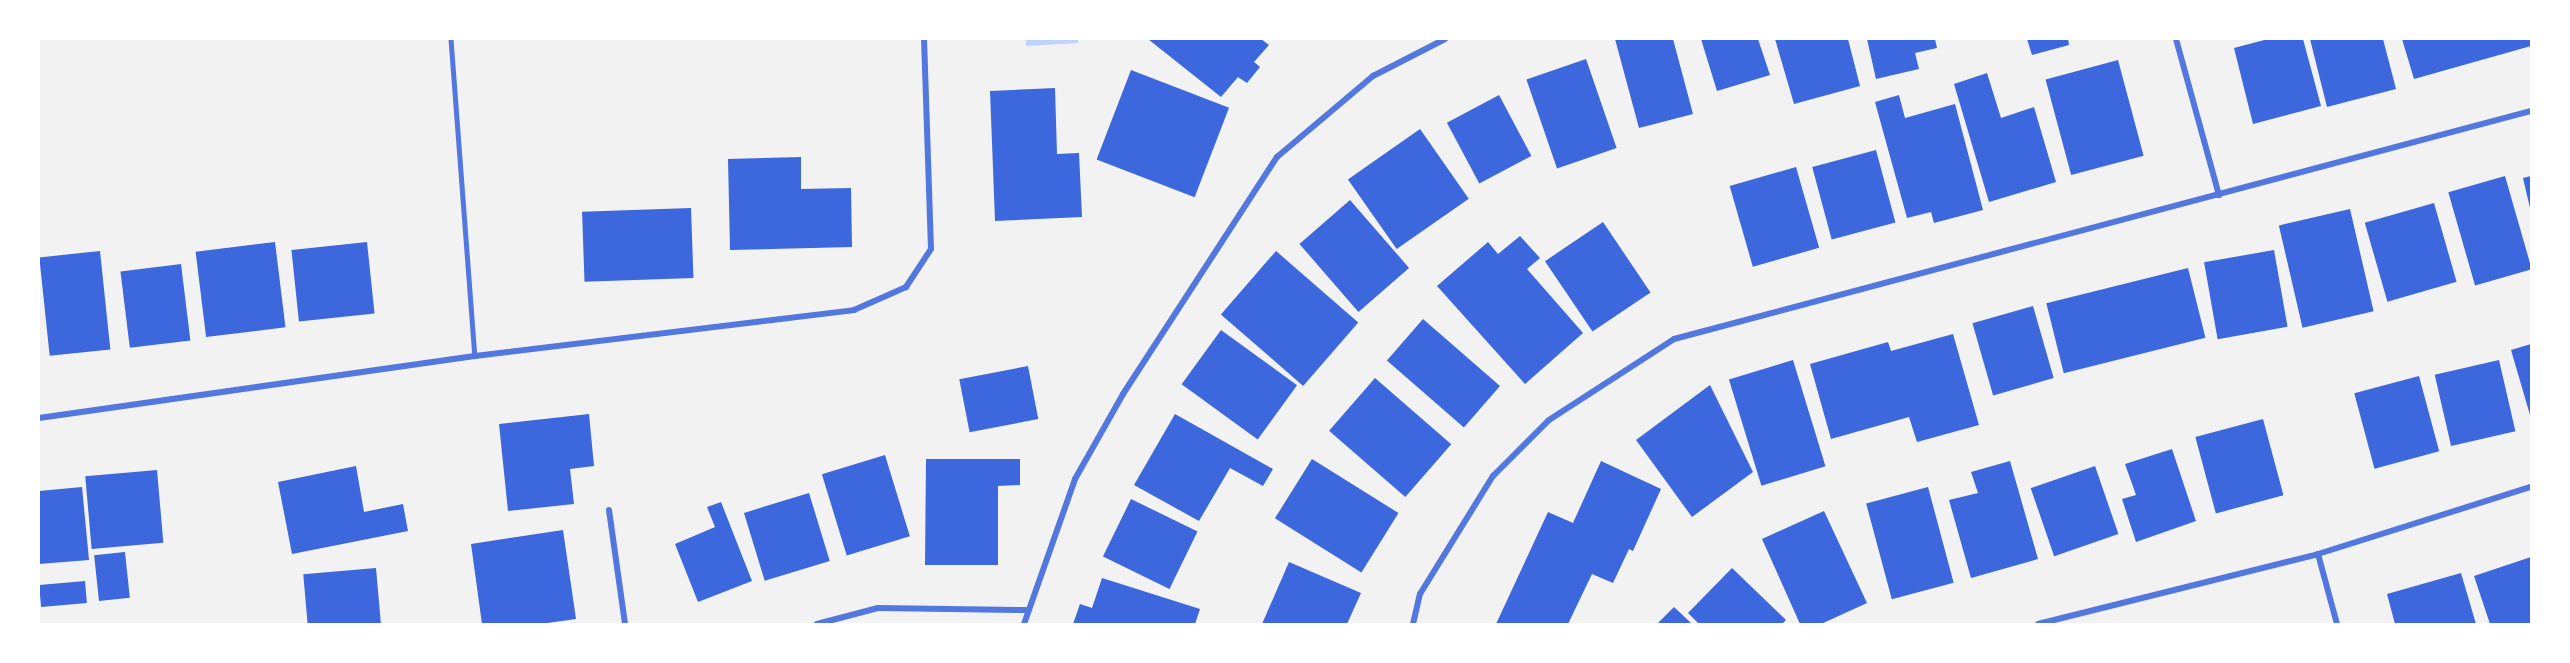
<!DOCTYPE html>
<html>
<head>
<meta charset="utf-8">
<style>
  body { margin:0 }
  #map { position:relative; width:2570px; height:663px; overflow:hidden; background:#f2f2f2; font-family:Arial,sans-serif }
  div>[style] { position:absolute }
  .water>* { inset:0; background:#bfd3fe }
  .building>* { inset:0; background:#3d67dc; transform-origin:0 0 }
  .service>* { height:4.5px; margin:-2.25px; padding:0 2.25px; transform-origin:2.25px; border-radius:2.25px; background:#5277de }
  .minor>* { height:6px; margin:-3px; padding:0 3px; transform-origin:3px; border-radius:3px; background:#5277de }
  span { translate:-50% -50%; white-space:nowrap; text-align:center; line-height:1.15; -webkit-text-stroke:4.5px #fff; paint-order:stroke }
  .frame { position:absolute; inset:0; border:40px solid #fff; pointer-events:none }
</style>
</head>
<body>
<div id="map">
  <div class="water">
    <div style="clip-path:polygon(1026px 39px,1078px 39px,1078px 43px,1026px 46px)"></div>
  </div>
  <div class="building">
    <div style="clip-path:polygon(1148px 39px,1261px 39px,1269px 45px,1254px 62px,1260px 67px,1247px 83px,1238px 77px,1221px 97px)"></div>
    <div style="clip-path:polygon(1615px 39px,1673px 39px,1693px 114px,1639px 128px)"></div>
    <div style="clip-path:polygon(1701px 39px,1758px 39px,1770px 75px,1717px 91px)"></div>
    <div style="clip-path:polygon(1775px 39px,1848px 39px,1860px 86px,1794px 104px)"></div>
    <div style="clip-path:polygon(1867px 39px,1935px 39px,1937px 48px,1915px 53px,1919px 69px,1876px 79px)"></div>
    <div style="clip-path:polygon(2027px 39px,2068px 39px,2069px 45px,2032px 55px)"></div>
    <div style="clip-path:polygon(2268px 39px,2303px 39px,2321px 106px,2253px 124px,2234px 48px)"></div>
    <div style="clip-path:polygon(2310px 39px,2383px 39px,2396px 89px,2327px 107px)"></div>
    <div style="clip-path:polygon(2402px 39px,2531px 39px,2531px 46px,2414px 79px)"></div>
    <div style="left:1586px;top:59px;width:94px;height:63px;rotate:71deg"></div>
    <div style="left:2118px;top:60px;width:99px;height:75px;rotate:75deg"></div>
    <div style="left:1131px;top:70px;width:105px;height:96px;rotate:21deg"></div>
    <div style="clip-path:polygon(1987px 73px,2001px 118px,2034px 107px,2056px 182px,1989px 202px,1954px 84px)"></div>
    <div style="clip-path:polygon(1055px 88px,1057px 154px,1079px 153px,1082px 217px,995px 221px,990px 91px)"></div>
    <div style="left:1499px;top:95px;width:69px;height:59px;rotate:62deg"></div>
    <div style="clip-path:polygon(1899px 95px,1905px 118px,1955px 104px,1983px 210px,1934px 223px,1931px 212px,1907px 218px,1875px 102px)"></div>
    <div style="left:1420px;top:129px;width:85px;height:88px;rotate:55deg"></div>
    <div style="left:1876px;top:150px;width:75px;height:66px;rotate:75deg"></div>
    <div style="clip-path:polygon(801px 157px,801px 189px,851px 188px,852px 247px,730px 250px,728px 159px)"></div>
    <div style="left:1796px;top:167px;width:84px;height:69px;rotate:74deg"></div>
    <div style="left:2505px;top:176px;width:97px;height:59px;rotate:74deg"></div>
    <div style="clip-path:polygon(2531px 176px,2531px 208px,2530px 208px,2523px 178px)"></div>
    <div style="left:1350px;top:200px;width:90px;height:67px;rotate:49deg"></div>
    <div style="left:2434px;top:203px;width:82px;height:72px;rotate:74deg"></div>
    <div style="left:691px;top:208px;width:70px;height:109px;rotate:88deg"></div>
    <div style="left:2350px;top:209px;width:105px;height:73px;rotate:77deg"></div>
    <div style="left:1603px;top:222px;width:85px;height:70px;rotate:56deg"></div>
    <div style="clip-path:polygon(1520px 236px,1540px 258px,1527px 269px,1583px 333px,1525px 384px,1437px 286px,1488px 242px,1498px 254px)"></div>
    <div style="left:275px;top:242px;width:86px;height:80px;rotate:83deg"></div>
    <div style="left:367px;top:242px;width:72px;height:76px;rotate:84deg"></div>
    <div style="left:2274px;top:250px;width:78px;height:71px;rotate:80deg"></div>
    <div style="left:100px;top:251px;width:99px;height:61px;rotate:84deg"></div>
    <div style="left:1276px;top:251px;width:109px;height:84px;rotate:41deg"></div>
    <div style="left:181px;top:264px;width:77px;height:61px;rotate:83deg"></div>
    <div style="left:2188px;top:268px;width:72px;height:146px;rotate:76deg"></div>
    <div style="left:2033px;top:306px;width:75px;height:63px;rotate:74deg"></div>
    <div style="left:1423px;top:319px;width:102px;height:55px;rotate:41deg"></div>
    <div style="left:1221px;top:330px;width:94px;height:67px;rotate:36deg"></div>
    <div style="clip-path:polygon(1953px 334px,1979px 425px,1917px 442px,1909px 417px,1831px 439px,1810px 364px,1888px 342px,1891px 351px)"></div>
    <div style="clip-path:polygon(2531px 344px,2531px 415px,2530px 415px,2511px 350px)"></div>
    <div style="left:1793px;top:360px;width:111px;height:67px;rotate:73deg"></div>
    <div style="left:2499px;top:360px;width:73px;height:66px;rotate:77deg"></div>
    <div style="left:1028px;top:366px;width:54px;height:70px;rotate:79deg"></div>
    <div style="left:2419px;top:376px;width:78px;height:67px;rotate:75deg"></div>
    <div style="left:1375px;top:378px;width:101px;height:70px;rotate:41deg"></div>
    <div style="clip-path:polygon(1710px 385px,1753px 472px,1692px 517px,1636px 440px)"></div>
    <div style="clip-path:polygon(589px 414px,594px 466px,570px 469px,574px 504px,508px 511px,499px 424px)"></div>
    <div style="clip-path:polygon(1175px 414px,1273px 469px,1263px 486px,1230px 468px,1199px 521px,1134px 485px)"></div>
    <div style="left:2263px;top:419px;width:79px;height:70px;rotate:75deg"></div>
    <div style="clip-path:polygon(2172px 449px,2196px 521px,2136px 542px,2122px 499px,2136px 495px,2125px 464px)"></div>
    <div style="left:885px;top:455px;width:85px;height:66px;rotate:73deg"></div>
    <div style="clip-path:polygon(926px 459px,1020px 459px,1020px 485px,998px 486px,998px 565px,925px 565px)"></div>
    <div style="left:1312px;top:459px;width:102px;height:70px;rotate:32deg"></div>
    <div style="clip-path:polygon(1601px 461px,1661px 489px,1633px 551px,1629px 549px,1613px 583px,1592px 574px,1568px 624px,1496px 624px,1548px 512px,1573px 523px)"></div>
    <div style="clip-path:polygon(2010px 461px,2038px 559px,1971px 578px,1949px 500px,1978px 493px,1971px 472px)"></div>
    <div style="clip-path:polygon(356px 466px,364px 512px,403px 504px,408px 531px,292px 554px,278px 482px)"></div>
    <div style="left:2095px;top:466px;width:72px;height:68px;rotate:71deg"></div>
    <div style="left:157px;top:470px;width:73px;height:72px;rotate:85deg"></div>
    <div style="clip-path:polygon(82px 487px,89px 560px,39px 564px,39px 491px)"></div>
    <div style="left:1928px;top:487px;width:99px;height:64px;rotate:75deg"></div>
    <div style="left:809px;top:493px;width:71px;height:68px;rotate:73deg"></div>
    <div style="left:1131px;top:499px;width:74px;height:64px;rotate:26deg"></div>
    <div style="clip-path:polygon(721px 502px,752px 581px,698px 602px,675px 544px,715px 527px,707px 507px)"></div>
    <div style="clip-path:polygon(1824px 511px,1867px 603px,1821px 624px,1800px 624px,1762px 539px)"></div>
    <div style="clip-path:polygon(563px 530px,576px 619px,540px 624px,482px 624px,471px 544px)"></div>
    <div style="left:125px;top:552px;width:46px;height:31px;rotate:84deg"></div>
    <div style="clip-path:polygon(2531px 557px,2531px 624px,2490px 624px,2474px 576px)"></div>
    <div style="clip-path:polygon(1289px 562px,1361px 593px,1347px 624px,1262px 624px)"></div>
    <div style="left:376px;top:568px;width:56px;height:73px;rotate:85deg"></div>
    <div style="clip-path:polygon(1732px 568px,1786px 620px,1782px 624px,1699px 624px,1688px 613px)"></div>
    <div style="clip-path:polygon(2461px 573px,2476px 624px,2395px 624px,2387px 594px)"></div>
    <div style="clip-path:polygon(1102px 578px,1200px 609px,1195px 624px,1073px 624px,1080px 604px,1092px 608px)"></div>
    <div style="left:85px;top:581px;width:22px;height:46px;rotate:85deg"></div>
    <div style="clip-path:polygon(1674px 607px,1692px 624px,1657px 624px)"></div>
  </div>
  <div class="service">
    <div style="left:451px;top:39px;width:318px;rotate:85.7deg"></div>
  </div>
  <div class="minor">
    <div style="left:2176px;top:39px;width:162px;rotate:74.6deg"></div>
    <div style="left:39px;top:418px;width:440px;rotate:-8.1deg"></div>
    <div style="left:475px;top:356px;width:382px;rotate:-6.9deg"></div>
    <div style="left:854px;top:310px;width:57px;rotate:-23.9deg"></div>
    <div style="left:906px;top:287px;width:45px;rotate:-56.7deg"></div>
    <div style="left:931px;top:249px;width:210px;rotate:-91.9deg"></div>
    <div style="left:609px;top:510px;width:115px;rotate:82deg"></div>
    <div style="left:2318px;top:554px;width:73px;rotate:74.8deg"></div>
    <div style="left:817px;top:624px;width:63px;rotate:-14.7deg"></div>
    <div style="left:878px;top:608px;width:148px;rotate:0.8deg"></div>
    <div style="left:1024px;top:624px;width:154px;rotate:-70.6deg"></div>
    <div style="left:1075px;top:479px;width:98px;rotate:-60.5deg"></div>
    <div style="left:1123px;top:394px;width:283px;rotate:-57deg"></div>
    <div style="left:1277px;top:157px;width:126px;rotate:-40.2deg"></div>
    <div style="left:1373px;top:76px;width:81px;rotate:-27.2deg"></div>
    <div style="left:1413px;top:624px;width:31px;rotate:-77deg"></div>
    <div style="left:1420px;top:594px;width:139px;rotate:-58.3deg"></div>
    <div style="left:1493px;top:476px;width:79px;rotate:-45deg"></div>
    <div style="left:1549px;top:420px;width:149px;rotate:-32.9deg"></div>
    <div style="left:1674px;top:339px;width:887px;rotate:-14.9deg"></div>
    <div style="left:2038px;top:624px;width:289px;rotate:-14deg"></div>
    <div style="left:2318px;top:554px;width:223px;rotate:-17.5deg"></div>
  </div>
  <div class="frame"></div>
</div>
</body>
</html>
